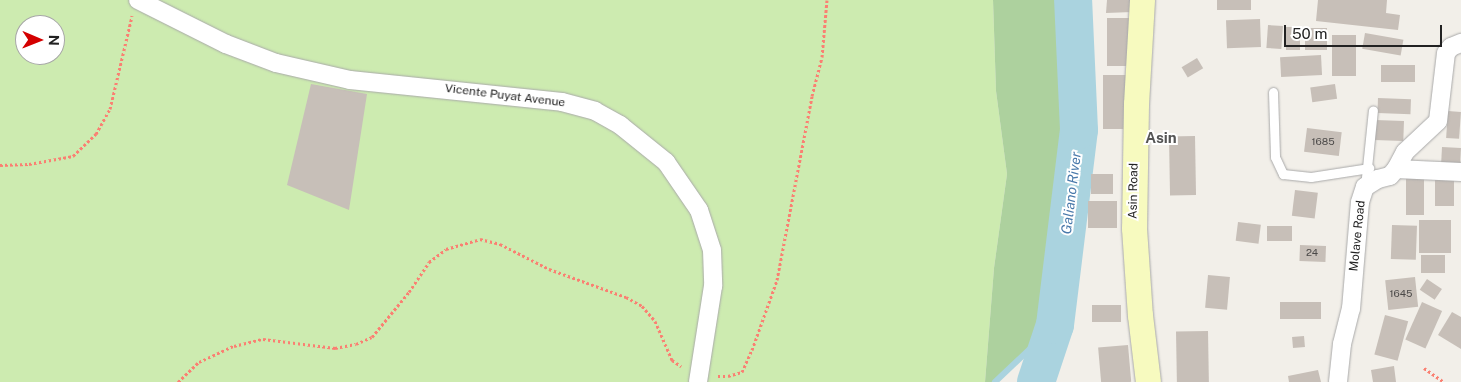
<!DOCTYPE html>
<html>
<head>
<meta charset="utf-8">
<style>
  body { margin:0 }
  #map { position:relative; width:1461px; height:382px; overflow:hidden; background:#f2efe9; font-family:"Public Sans",sans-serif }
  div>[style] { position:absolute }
  .grass>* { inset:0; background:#cdebb0 }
  .forest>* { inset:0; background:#add19e }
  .stream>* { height:6px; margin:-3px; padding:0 3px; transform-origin:3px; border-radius:3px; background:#aad3df }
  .river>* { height:38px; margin:-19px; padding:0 19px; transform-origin:19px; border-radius:19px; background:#aad3df }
  .building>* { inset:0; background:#c7bfb8; transform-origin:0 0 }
  .path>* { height:3px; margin-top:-1.5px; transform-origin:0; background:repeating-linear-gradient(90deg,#fa8072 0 2.5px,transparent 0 5px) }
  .roads { filter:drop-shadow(0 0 1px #a9a9a9) drop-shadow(0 0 1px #a9a9a9) }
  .lane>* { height:9px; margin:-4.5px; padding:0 4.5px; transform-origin:4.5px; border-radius:4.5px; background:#fff }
  .street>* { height:18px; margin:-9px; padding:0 9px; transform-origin:9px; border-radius:9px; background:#fff }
  .secondary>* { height:25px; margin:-12.5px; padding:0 12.5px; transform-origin:12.5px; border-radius:12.5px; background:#f7fabf }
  span { translate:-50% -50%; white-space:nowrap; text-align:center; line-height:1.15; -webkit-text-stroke:4px #fff; paint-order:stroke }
  .number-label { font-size:10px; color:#4b4948 }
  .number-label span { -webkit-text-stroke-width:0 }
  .street-label { font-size:12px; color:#222 }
  .water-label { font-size:14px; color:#4a7aab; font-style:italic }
  .quarter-label { font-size:15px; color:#555; font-weight:700 }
  .north { position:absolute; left:15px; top:15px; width:50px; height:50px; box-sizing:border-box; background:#fff; border:1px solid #a7a7a7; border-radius:50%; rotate:91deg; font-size:14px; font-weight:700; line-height:20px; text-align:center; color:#222 }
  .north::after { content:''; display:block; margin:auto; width:18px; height:22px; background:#d40000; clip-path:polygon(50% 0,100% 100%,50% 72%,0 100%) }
  .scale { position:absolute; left:1284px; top:25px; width:158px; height:22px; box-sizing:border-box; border:2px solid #222; border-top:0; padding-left:6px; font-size:15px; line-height:18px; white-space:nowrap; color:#222; -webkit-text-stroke:4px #fff; paint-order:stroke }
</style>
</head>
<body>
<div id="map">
  <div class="grass">
    <div style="clip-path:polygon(evenodd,0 0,993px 0,996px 91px,1007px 174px,994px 268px,985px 382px,0 382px,0 0,25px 25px,55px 25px,55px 55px,25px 55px,25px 25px)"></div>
  </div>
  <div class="forest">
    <div style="clip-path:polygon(993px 0,1073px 0,1079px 130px,1055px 325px,995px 382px,985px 382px,994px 268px,1007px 174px,996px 91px)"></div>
  </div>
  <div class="stream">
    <div style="left:995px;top:382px;width:83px;rotate:-43.5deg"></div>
  </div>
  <div class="river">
    <div style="left:1036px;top:382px;width:60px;rotate:-71.6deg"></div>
    <div style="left:1055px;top:325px;width:196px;rotate:-83deg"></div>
    <div style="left:1079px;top:130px;width:130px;rotate:-92.6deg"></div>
  </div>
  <div class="building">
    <div style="clip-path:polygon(1107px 0,1133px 0,1132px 12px,1106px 13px)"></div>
    <div style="left:1217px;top:0;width:34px;height:10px"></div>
    <div style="clip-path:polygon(1318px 0,1387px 0,1386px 13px,1400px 15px,1398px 30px,1316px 21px)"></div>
    <div style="left:1107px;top:18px;width:24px;height:48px"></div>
    <div style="left:1260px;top:19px;width:28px;height:34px;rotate:88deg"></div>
    <div style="left:1268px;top:25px;width:15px;height:23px;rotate:4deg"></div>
    <div style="left:1286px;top:27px;width:14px;height:23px"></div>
    <div style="left:1305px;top:28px;width:22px;height:22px"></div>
    <div style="left:1365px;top:33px;width:39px;height:16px;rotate:10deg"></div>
    <div style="left:1332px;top:35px;width:24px;height:41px"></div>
    <div style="left:1321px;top:55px;width:20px;height:41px;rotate:87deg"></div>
    <div style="left:1197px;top:58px;width:12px;height:18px;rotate:59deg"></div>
    <div style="left:1381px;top:65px;width:34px;height:17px"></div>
    <div style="left:1103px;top:75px;width:25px;height:54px"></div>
    <div style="clip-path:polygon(311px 84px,367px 94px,349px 210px,287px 185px)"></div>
    <div style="left:1335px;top:84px;width:15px;height:25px;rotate:82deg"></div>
    <div style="left:1378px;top:98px;width:33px;height:15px;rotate:2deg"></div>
    <div style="left:1448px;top:111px;width:13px;height:27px;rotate:4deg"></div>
    <div style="left:1375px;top:120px;width:29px;height:20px;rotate:2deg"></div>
    <div style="left:1307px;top:128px;width:35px;height:24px;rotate:7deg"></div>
    <div style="left:1195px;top:136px;width:59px;height:26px;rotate:89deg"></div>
    <div style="left:1442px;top:147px;width:19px;height:17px;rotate:3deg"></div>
    <div style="left:1091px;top:174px;width:22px;height:20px"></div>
    <div style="left:1435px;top:177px;width:19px;height:29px"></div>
    <div style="left:1424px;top:178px;width:37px;height:18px;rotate:90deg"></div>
    <div style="left:1295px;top:190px;width:23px;height:26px;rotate:7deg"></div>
    <div style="left:1088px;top:201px;width:29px;height:27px"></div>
    <div style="left:1419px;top:220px;width:32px;height:33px"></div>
    <div style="left:1238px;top:222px;width:23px;height:19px;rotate:7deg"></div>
    <div style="left:1392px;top:225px;width:25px;height:34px;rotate:2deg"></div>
    <div style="left:1267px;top:226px;width:25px;height:15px"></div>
    <div style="left:1300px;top:245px;width:26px;height:16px;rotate:2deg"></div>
    <div style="left:1421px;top:255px;width:24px;height:18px"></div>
    <div style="left:1208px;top:275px;width:22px;height:33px;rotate:5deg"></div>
    <div style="left:1415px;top:277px;width:30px;height:30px;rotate:84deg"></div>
    <div style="left:1427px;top:279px;width:18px;height:13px;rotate:34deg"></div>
    <div style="left:1321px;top:302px;width:17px;height:41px;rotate:90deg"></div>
    <div style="left:1422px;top:302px;width:22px;height:41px;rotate:24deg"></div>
    <div style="left:1121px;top:305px;width:17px;height:29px;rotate:90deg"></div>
    <div style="clip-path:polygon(1452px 312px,1461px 317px,1461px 349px,1438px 335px)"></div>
    <div style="left:1385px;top:315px;width:24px;height:41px;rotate:15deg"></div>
    <div style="left:1208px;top:331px;width:51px;height:32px;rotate:89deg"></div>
    <div style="left:1304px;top:336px;width:11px;height:12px;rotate:85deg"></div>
    <div style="left:1128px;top:345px;width:37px;height:30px;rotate:85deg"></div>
    <div style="clip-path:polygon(1394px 366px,1396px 382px,1373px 382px,1371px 370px)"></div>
    <div style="clip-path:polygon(1318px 370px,1321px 382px,1289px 382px,1288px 376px)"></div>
  </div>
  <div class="path">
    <div style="left:0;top:165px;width:29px;rotate:-2deg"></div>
    <div style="left:29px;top:164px;width:45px;rotate:-10.3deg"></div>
    <div style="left:73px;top:156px;width:32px;rotate:-44deg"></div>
    <div style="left:96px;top:134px;width:29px;rotate:-61deg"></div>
    <div style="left:110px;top:109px;width:96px;rotate:-76.7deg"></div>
    <div style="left:1424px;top:368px;width:24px;rotate:35deg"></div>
    <div style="left:718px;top:376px;width:10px"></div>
    <div style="left:728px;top:376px;width:15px;rotate:-16deg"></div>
    <div style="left:742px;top:372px;width:24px;rotate:-66deg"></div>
    <div style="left:752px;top:350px;width:74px;rotate:-70.3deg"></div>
    <div style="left:777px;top:280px;width:187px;rotate:-79.2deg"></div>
    <div style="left:812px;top:96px;width:40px;rotate:-75.6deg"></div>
    <div style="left:822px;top:57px;width:57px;rotate:-85deg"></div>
    <div style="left:178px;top:382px;width:29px;rotate:-44deg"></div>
    <div style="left:199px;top:362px;width:38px;rotate:-25deg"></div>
    <div style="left:234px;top:346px;width:30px;rotate:-14deg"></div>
    <div style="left:263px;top:339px;width:73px;rotate:7.1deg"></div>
    <div style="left:335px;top:348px;width:21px;rotate:-11deg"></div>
    <div style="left:356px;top:344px;width:17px;rotate:-24deg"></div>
    <div style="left:372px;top:337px;width:58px;rotate:-50.6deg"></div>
    <div style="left:409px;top:292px;width:36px;rotate:-56deg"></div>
    <div style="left:429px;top:262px;width:21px;rotate:-37deg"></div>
    <div style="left:446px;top:249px;width:35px;rotate:-16deg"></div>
    <div style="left:480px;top:239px;width:21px;rotate:14deg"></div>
    <div style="left:500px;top:244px;width:55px;rotate:27deg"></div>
    <div style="left:549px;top:269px;width:82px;rotate:20deg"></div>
    <div style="left:626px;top:297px;width:18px;rotate:29deg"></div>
    <div style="left:642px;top:306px;width:20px;rotate:49deg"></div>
    <div style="left:655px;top:321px;width:43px;rotate:66.4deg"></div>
    <div style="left:672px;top:360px;width:11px;rotate:34deg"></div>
  </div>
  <div class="roads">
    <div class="lane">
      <div style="left:1273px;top:92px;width:65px;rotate:88.2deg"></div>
      <div style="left:1275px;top:157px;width:19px;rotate:65deg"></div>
      <div style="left:1283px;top:174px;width:28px;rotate:6deg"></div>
      <div style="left:1311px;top:177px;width:59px;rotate:-8.8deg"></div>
      <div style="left:1365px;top:187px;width:77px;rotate:-84.1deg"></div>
    </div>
    <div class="street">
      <div style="left:138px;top:0;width:98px;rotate:26.6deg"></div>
      <div style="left:226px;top:44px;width:53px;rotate:20.8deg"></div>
      <div style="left:276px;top:63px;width:76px;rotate:12.9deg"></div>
      <div style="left:350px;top:80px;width:213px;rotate:5.9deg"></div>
      <div style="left:562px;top:102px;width:34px;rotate:15deg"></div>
      <div style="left:595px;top:111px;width:29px;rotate:29deg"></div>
      <div style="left:620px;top:125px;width:59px;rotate:38.8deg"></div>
      <div style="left:666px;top:162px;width:58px;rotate:55.5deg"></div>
      <div style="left:699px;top:210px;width:42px;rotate:72deg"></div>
      <div style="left:712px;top:250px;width:36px;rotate:88deg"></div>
      <div style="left:713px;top:286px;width:97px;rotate:98.9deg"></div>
      <div style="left:1396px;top:169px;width:65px;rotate:2.6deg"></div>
      <div style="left:1338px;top:382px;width:38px;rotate:-84deg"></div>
      <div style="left:1342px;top:344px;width:36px;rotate:-76deg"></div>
      <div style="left:1351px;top:309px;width:107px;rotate:-85.2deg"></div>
      <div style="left:1360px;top:202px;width:16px;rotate:-72deg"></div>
      <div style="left:1365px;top:187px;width:15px;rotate:-32deg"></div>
      <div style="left:1378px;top:179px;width:12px;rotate:-14deg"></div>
      <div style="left:1390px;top:176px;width:9px;rotate:-49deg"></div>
      <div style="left:1396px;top:169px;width:19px;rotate:-62deg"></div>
      <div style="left:1405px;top:152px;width:45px;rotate:-43.2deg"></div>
      <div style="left:1438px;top:121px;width:68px;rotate:-83.3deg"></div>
      <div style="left:1446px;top:53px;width:8px;rotate:-50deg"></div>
      <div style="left:1451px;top:47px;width:11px;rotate:-22deg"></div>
    </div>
    <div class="secondary">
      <div style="left:1142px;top:0;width:104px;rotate:93.3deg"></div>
      <div style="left:1136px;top:104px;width:124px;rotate:90.9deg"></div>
      <div style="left:1134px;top:228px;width:87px;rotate:86.1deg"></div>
      <div style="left:1140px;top:315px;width:67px;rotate:83.2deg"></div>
    </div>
  </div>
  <div class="number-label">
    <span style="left:1323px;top:142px">1685</span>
    <span style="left:1312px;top:253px">24</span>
    <span style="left:1401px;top:294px">1645</span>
  </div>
  <div class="street-label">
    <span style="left:505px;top:96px;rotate:7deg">Vicente Puyat Avenue</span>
    <span style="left:1134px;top:191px;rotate:-89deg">Asin Road</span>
    <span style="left:1358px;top:236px;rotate:-84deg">Molave Road</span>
  </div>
  <div class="water-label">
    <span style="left:1071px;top:193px;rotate:-83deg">Galiano River</span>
  </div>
  <div class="quarter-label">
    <span style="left:1161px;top:138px">Asin</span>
  </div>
  <div class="north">N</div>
  <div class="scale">50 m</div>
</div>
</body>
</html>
